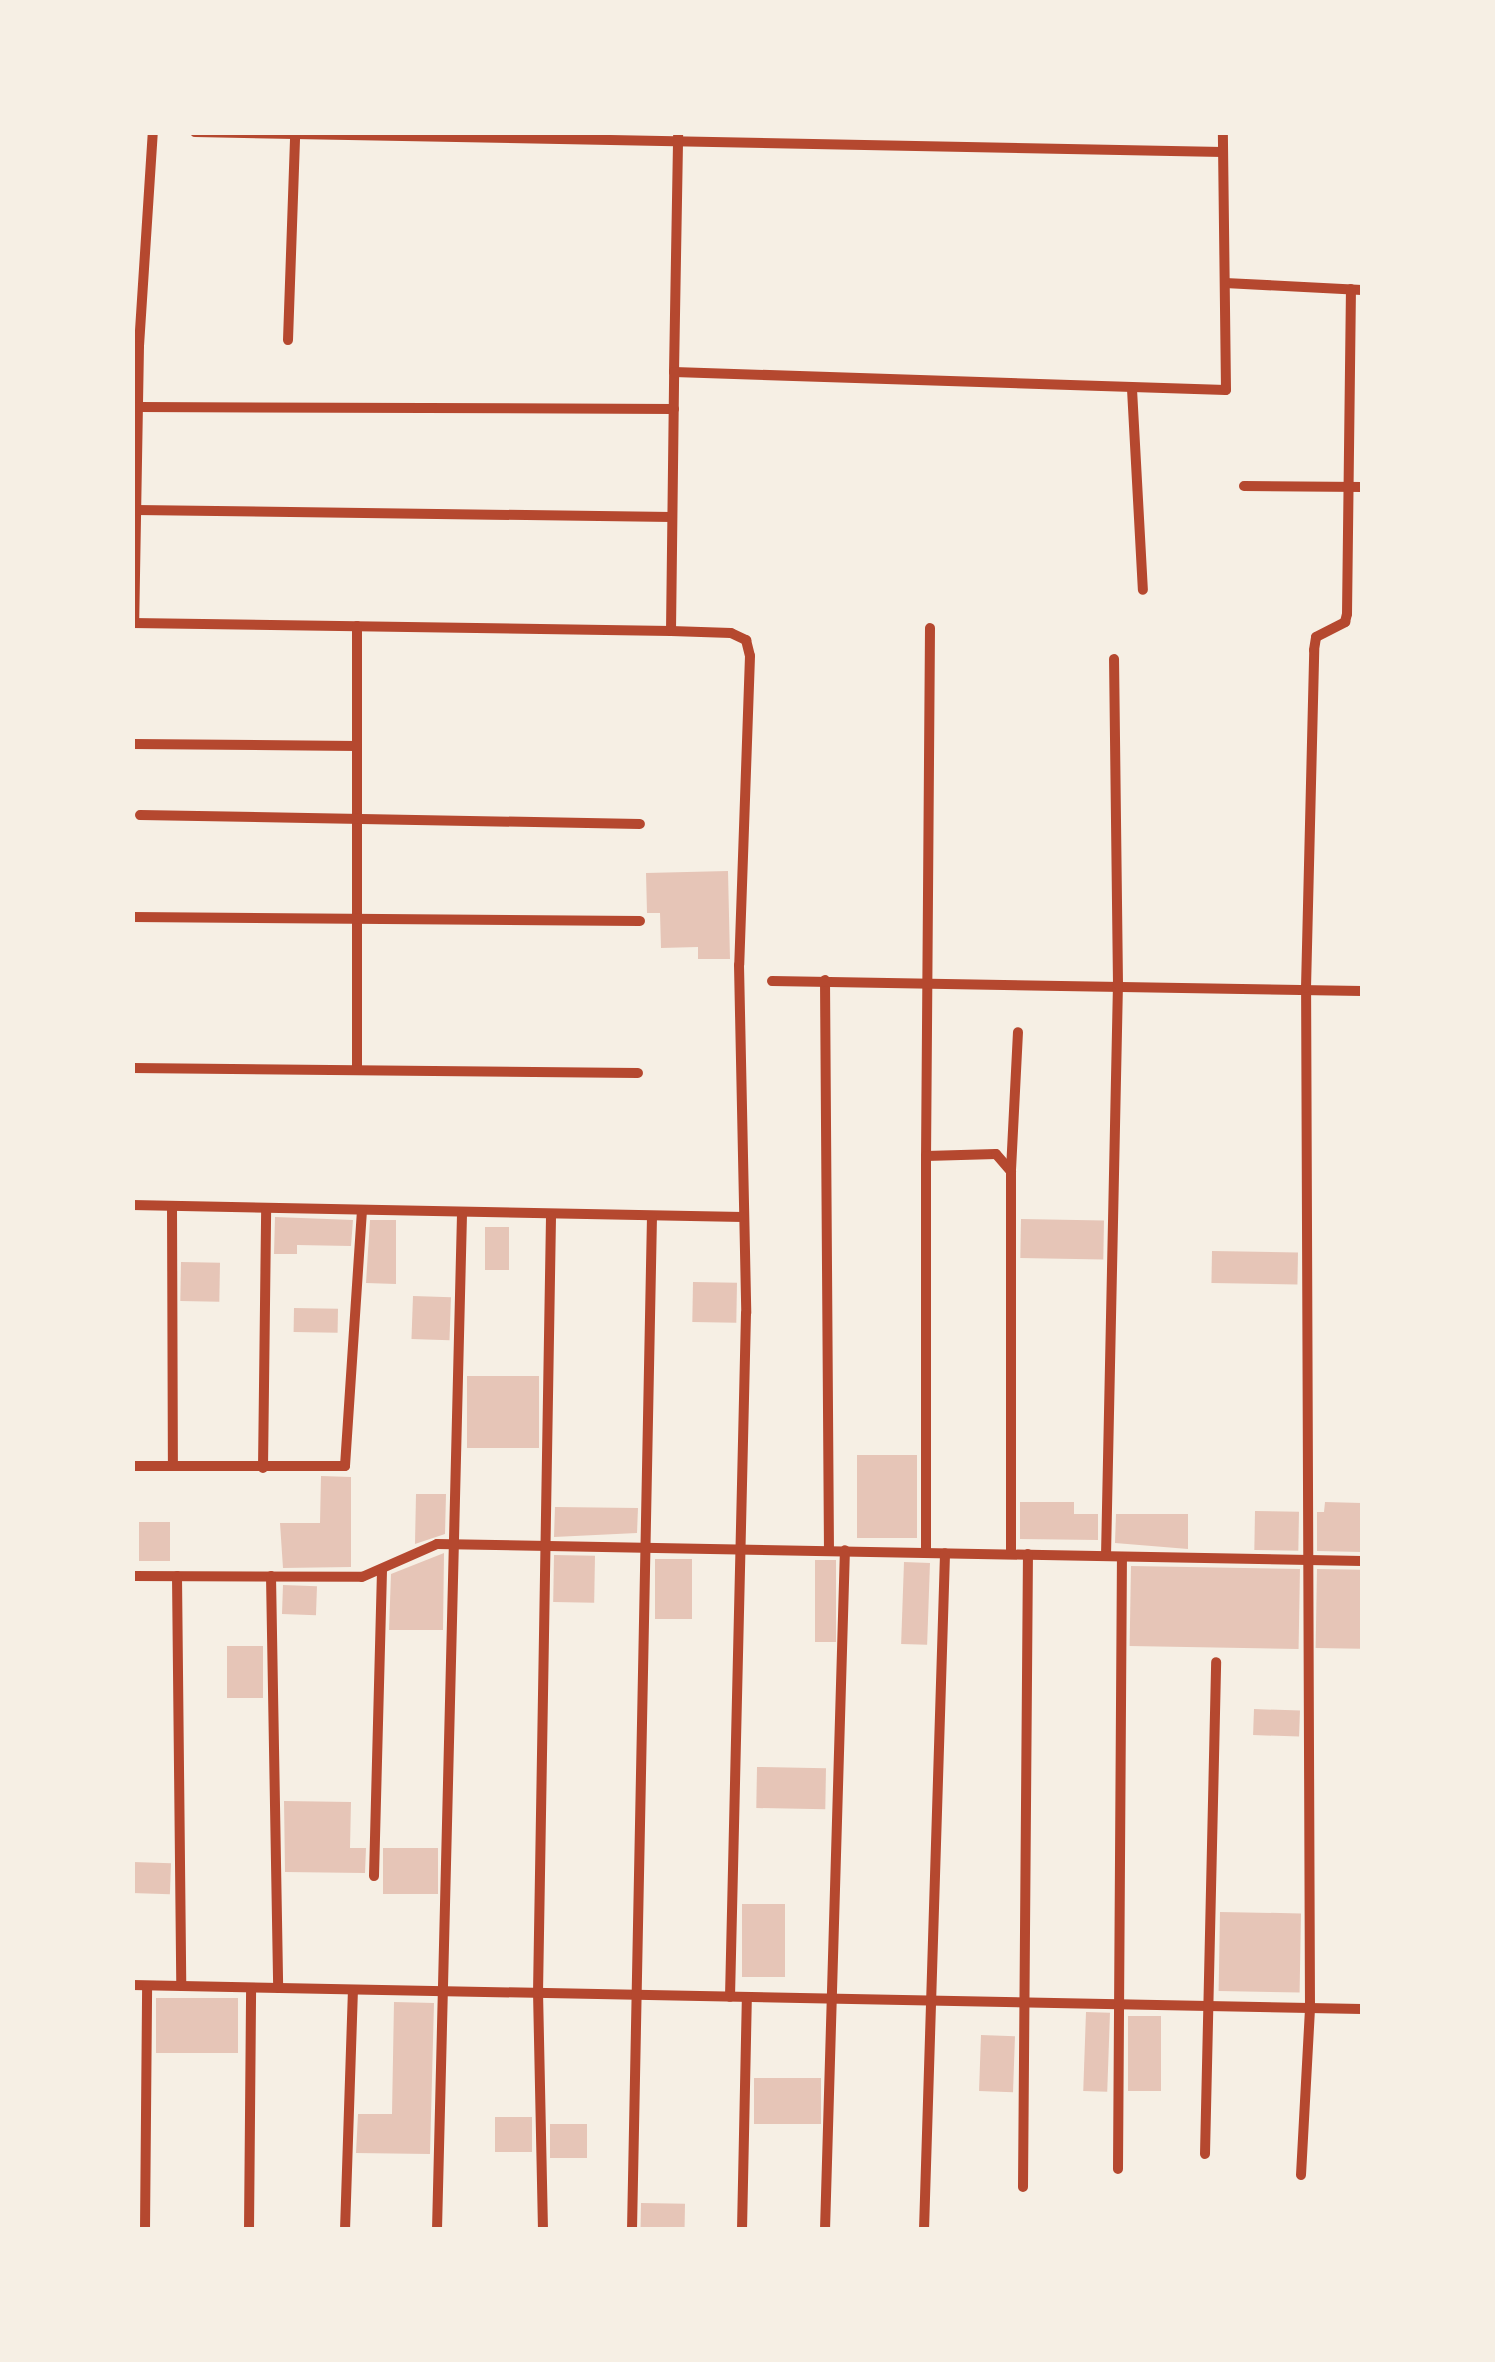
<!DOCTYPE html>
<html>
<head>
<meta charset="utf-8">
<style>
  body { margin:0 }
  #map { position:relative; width:1495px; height:2362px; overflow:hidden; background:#f6efe4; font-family:"IBM Plex Sans",sans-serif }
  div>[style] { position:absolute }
  .building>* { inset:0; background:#e6c5b7; transform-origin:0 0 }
  .minor>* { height:10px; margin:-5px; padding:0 5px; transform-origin:5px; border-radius:5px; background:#b5482f }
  span { translate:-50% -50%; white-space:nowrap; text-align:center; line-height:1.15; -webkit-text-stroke:9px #f6efe4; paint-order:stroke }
  .frame { position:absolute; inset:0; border:135px solid #f6efe4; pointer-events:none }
</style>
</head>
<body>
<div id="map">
  <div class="building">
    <div style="clip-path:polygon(728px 871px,730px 959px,698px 959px,698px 947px,661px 948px,660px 913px,647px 913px,646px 873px)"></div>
    <div style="clip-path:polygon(275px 1217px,353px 1220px,351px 1246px,297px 1245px,297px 1254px,274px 1254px)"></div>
    <div style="left:1021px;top:1219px;width:83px;height:39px;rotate:1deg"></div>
    <div style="clip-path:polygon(370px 1220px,396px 1220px,396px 1284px,366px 1283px)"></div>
    <div style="left:485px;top:1227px;width:24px;height:43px"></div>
    <div style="left:1212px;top:1251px;width:86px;height:32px;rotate:1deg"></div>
    <div style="left:181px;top:1262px;width:39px;height:39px;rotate:1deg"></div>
    <div style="left:693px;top:1282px;width:44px;height:40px;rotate:1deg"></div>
    <div style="left:413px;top:1296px;width:38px;height:43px;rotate:2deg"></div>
    <div style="left:294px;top:1308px;width:44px;height:24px;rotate:1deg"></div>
    <div style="left:467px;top:1376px;width:72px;height:72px"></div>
    <div style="left:857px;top:1455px;width:60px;height:83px"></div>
    <div style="clip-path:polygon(321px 1476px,351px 1477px,351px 1567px,283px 1568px,280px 1523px,320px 1523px)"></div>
    <div style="clip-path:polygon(416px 1494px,446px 1494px,445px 1534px,415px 1544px)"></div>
    <div style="clip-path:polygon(1020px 1502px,1074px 1502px,1074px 1514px,1098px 1514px,1098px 1540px,1020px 1539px)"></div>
    <div style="clip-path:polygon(1325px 1502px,1361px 1503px,1362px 1552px,1317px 1551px,1317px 1512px,1324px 1512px)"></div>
    <div style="clip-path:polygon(555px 1507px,638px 1508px,637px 1533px,554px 1537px)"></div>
    <div style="left:1255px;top:1511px;width:44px;height:39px;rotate:1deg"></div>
    <div style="clip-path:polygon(1116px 1514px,1188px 1514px,1188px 1549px,1115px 1543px)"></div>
    <div style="left:139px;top:1522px;width:31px;height:39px"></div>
    <div style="clip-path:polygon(444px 1553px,443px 1630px,389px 1630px,391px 1574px)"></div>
    <div style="left:554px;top:1555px;width:41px;height:47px;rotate:1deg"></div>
    <div style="left:655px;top:1559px;width:37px;height:60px"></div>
    <div style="left:815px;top:1560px;width:21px;height:82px"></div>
    <div style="left:904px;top:1562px;width:26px;height:82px;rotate:2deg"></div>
    <div style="left:1131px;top:1566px;width:169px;height:80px;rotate:1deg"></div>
    <div style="left:1317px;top:1569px;width:45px;height:79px;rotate:1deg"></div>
    <div style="left:283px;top:1585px;width:34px;height:29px;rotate:2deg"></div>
    <div style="left:227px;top:1646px;width:36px;height:52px"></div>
    <div style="left:1254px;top:1709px;width:46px;height:26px;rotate:2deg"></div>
    <div style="left:757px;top:1767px;width:69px;height:41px;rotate:1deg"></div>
    <div style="clip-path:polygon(284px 1801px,351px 1802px,350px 1848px,366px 1848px,365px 1873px,285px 1872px)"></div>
    <div style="left:383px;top:1848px;width:55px;height:46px"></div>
    <div style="left:133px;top:1862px;width:38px;height:31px;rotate:2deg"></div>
    <div style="left:742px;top:1904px;width:43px;height:73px"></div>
    <div style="left:1220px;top:1912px;width:81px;height:79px;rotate:1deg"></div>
    <div style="left:156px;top:1998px;width:82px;height:55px"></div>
    <div style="clip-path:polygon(394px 2002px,434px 2003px,430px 2154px,356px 2153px,358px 2114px,392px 2114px)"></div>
    <div style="left:1086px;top:2012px;width:24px;height:79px;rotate:2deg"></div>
    <div style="left:1128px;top:2016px;width:33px;height:75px"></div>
    <div style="left:981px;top:2035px;width:34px;height:56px;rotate:2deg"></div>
    <div style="left:754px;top:2078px;width:67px;height:46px"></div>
    <div style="left:495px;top:2117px;width:37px;height:35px"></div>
    <div style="left:550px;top:2124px;width:37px;height:34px"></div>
    <div style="left:641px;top:2203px;width:44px;height:27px;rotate:1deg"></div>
  </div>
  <div class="minor">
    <div style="left:195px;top:132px;width:1028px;rotate:1.11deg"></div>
    <div style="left:1225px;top:283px;width:137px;rotate:2.9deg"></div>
    <div style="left:288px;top:340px;width:205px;rotate:-88deg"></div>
    <div style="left:139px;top:346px;width:214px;rotate:-86.3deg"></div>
    <div style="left:132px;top:347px;width:7px;rotate:-8deg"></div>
    <div style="left:139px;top:346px;width:277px;rotate:91deg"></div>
    <div style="left:674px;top:372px;width:240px;rotate:-89deg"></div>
    <div style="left:1132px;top:389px;width:201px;rotate:86.9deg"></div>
    <div style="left:138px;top:407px;width:536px;rotate:0.21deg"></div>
    <div style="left:1244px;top:486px;width:118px;rotate:0.5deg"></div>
    <div style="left:136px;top:510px;width:536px;rotate:0.75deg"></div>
    <div style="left:132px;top:623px;width:539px;rotate:0.85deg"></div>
    <div style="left:671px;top:631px;width:259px;rotate:-89.3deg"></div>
    <div style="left:674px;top:372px;width:552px;rotate:1.87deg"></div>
    <div style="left:1226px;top:390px;width:258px;rotate:-90.7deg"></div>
    <div style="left:357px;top:626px;width:443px;rotate:90deg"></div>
    <div style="left:930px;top:628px;width:528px;rotate:90.43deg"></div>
    <div style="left:926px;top:1156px;width:70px;rotate:-1.6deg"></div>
    <div style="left:996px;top:1154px;width:23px;rotate:49deg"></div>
    <div style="left:1011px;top:1171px;width:383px;rotate:90deg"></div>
    <div style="left:671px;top:631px;width:60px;rotate:1.9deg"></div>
    <div style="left:731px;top:633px;width:17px;rotate:25deg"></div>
    <div style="left:746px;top:640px;width:16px;rotate:76deg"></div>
    <div style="left:750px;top:656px;width:309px;rotate:92deg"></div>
    <div style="left:739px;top:965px;width:348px;rotate:88.8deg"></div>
    <div style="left:746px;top:1313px;width:684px;rotate:91.34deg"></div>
    <div style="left:132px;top:744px;width:225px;rotate:0.5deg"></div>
    <div style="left:140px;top:815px;width:500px;rotate:1.03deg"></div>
    <div style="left:132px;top:917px;width:508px;rotate:0.45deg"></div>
    <div style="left:825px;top:980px;width:570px;rotate:89.6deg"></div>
    <div style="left:772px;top:981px;width:590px;rotate:0.97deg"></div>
    <div style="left:132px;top:1068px;width:506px;rotate:0.57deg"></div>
    <div style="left:926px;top:1156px;width:396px;rotate:90deg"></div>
    <div style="left:1011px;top:1170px;width:138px;rotate:-87.1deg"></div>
    <div style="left:132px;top:1205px;width:611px;rotate:1.13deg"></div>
    <div style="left:172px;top:1206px;width:260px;rotate:89.8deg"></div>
    <div style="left:132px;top:1466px;width:213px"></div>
    <div style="left:345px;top:1466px;width:256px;rotate:-86.2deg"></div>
    <div style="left:263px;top:1468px;width:259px;rotate:-89.3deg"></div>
    <div style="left:1106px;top:1556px;width:572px;rotate:-88.8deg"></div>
    <div style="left:1118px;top:984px;width:325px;rotate:-90.7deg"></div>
    <div style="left:132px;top:1576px;width:230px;rotate:0.2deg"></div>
    <div style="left:362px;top:1577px;width:82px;rotate:-23.7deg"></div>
    <div style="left:437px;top:1544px;width:925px;rotate:1.05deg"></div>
    <div style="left:177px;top:1576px;width:410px;rotate:89.4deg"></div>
    <div style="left:271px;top:1576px;width:412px;rotate:89deg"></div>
    <div style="left:374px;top:1876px;width:307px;rotate:-88.5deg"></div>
    <div style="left:132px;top:1985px;width:1230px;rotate:1.12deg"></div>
    <div style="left:1205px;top:2154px;width:492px;rotate:-88.7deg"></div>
    <div style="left:1118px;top:2169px;width:612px;rotate:-89.63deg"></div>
    <div style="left:1301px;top:2175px;width:167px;rotate:-86.9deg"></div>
    <div style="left:1310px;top:2008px;width:1020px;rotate:-90.22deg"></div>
    <div style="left:1306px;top:988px;width:338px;rotate:-88.6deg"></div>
    <div style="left:1314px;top:650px;width:13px;rotate:-81deg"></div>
    <div style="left:1316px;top:637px;width:33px;rotate:-27deg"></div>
    <div style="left:1345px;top:622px;width:8px;rotate:-76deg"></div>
    <div style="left:1347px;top:614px;width:325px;rotate:-89.3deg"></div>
    <div style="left:1023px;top:2187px;width:633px;rotate:-89.55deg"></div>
    <div style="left:145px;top:2230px;width:244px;rotate:-89.5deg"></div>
    <div style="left:249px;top:2230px;width:242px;rotate:-89.5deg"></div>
    <div style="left:345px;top:2230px;width:240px;rotate:-88.1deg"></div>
    <div style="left:437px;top:2230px;width:1016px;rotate:-88.59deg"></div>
    <div style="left:543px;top:2230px;width:237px;rotate:-91.2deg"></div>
    <div style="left:538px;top:1993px;width:777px;rotate:-89.04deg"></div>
    <div style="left:632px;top:2230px;width:1013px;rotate:-88.87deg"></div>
    <div style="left:742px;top:2230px;width:233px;rotate:-88.8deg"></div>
    <div style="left:825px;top:2230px;width:680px;rotate:-88.32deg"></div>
    <div style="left:924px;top:2230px;width:677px;rotate:-88.22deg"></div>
  </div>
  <div class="frame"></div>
</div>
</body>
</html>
